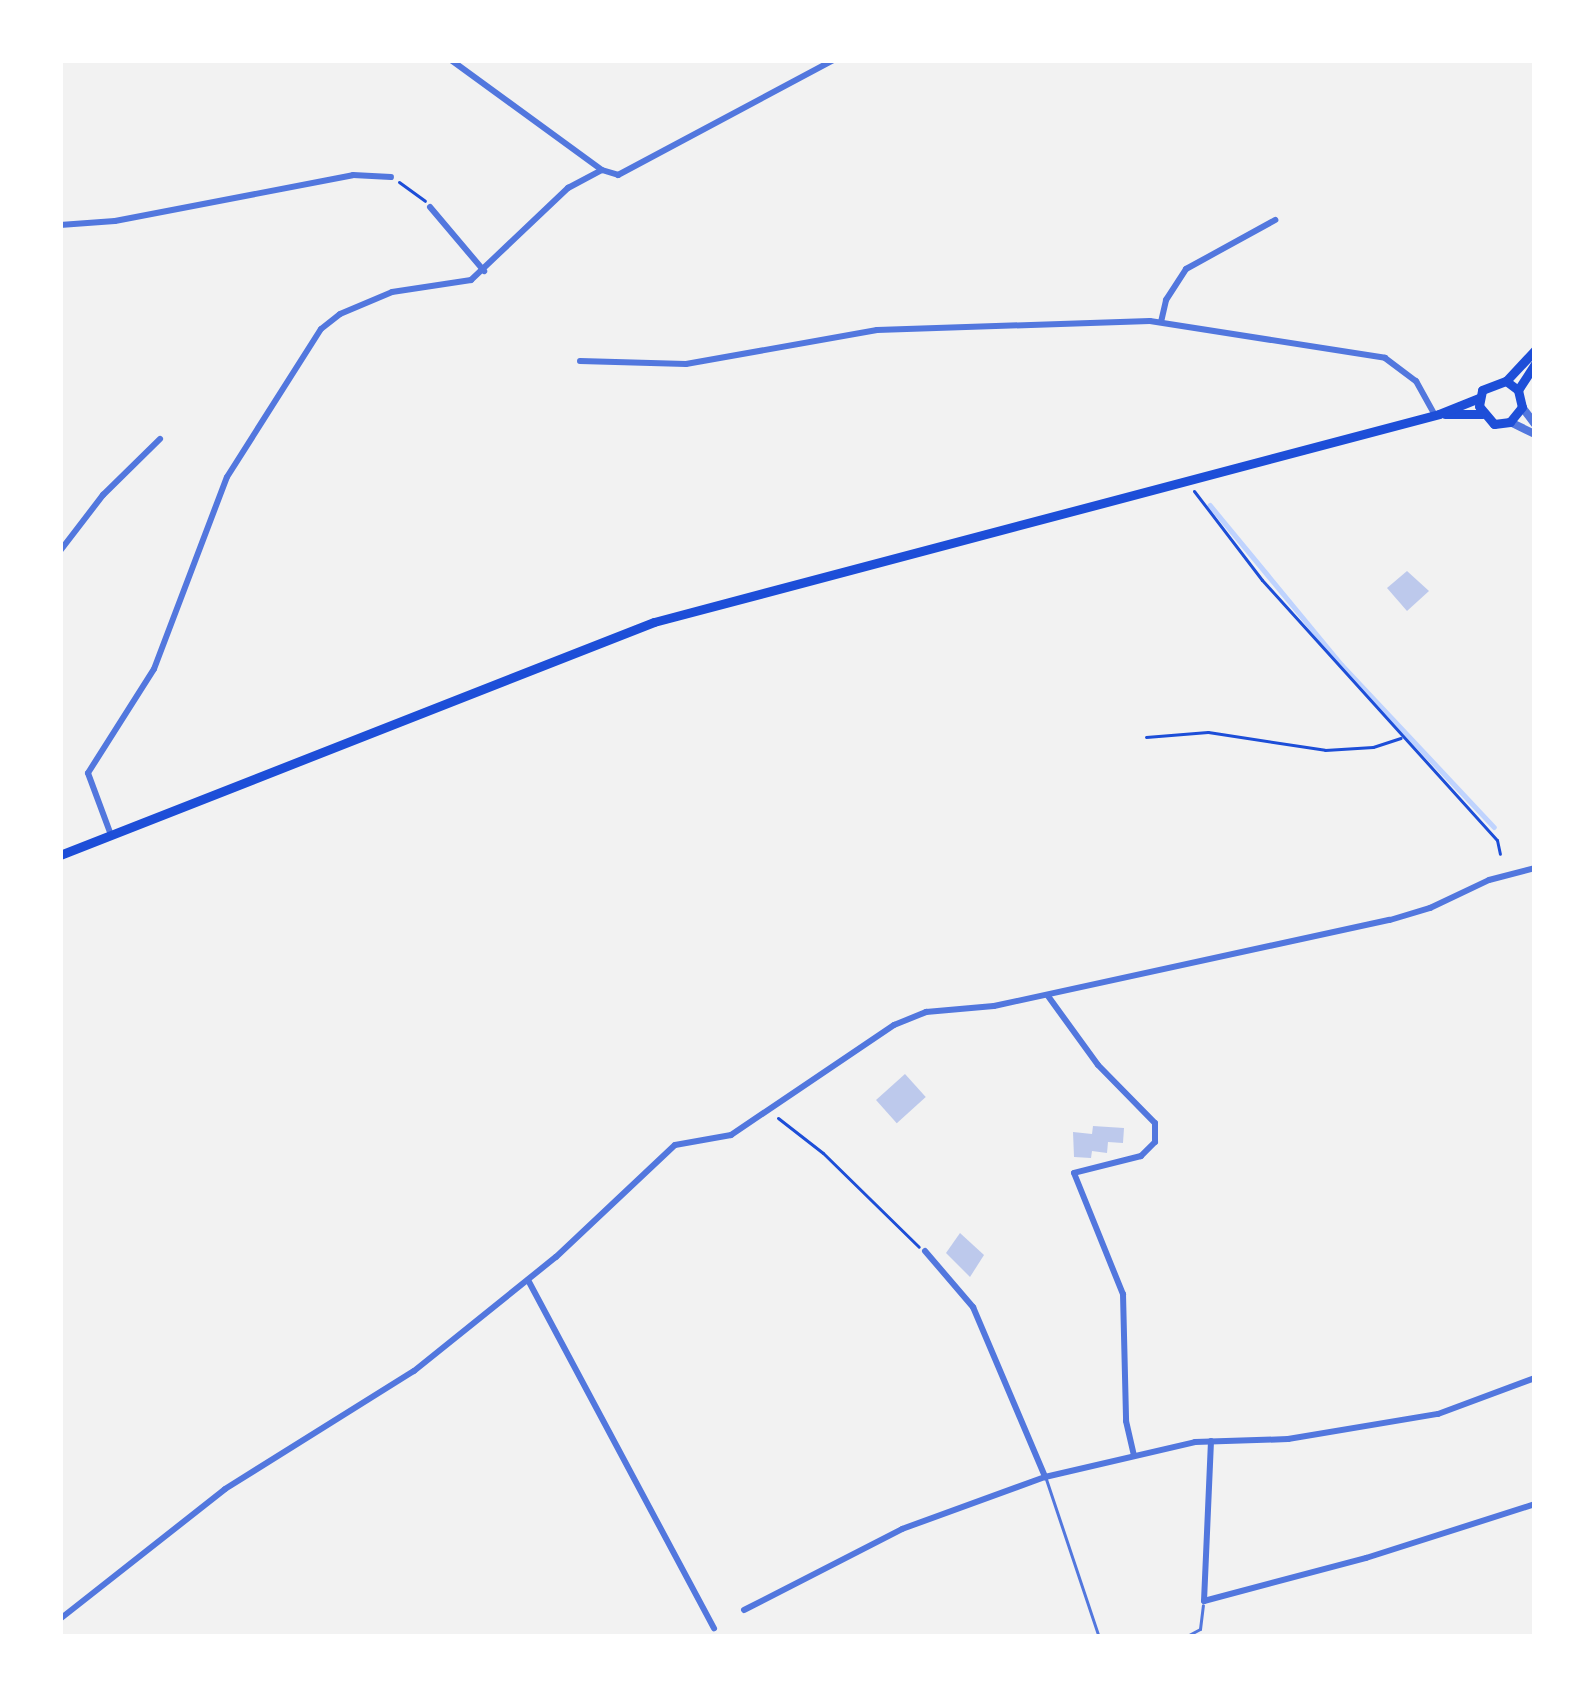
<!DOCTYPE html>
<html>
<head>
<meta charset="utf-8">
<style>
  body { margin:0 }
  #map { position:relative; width:1595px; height:1697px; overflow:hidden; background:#f2f2f2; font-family:Rubik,sans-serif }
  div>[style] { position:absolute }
  .stream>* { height:4.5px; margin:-2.25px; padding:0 2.25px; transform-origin:2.25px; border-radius:2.25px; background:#bfd3fe }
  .building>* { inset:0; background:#bdc9ec; transform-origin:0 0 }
  .path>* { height:3px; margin:-1.5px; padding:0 1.5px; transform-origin:1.5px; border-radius:1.5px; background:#1d4ed8 }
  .service>* { height:3px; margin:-1.5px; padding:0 1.5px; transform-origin:1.5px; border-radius:1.5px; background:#5277de }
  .minor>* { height:6px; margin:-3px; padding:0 3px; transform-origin:3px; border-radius:3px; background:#5277de }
  .tertiary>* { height:8px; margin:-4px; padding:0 4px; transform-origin:4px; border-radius:4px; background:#5277de }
  .secondary>* { height:9px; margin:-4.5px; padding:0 4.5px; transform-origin:4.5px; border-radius:4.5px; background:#1d4ed8 }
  span { translate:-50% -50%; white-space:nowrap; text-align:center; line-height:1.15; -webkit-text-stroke:12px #fff; paint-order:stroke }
  .frame { position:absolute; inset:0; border:63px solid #fff; pointer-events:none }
</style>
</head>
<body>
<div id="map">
  <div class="stream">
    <div style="left:1210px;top:505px;width:207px;rotate:50.5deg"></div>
    <div style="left:1342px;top:665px;width:222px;rotate:46.8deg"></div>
  </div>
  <div class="building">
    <div style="clip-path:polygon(1407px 571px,1429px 591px,1407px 611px,1387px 588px)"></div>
    <div style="left:905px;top:1074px;width:31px;height:39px;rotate:48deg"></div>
    <div style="clip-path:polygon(1093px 1126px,1124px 1128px,1123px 1143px,1108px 1142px,1107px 1153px,1092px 1151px,1091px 1158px,1074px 1157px,1073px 1132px,1092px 1134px)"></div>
    <div style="clip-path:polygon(960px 1233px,984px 1255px,970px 1277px,946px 1253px)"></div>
  </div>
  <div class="path">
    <div style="left:399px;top:182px;width:32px;rotate:36deg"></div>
    <div style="left:1194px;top:491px;width:112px;rotate:52.6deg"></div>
    <div style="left:1262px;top:580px;width:350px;rotate:47.9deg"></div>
    <div style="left:1497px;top:840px;width:14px;rotate:78deg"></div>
    <div style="left:1146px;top:737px;width:62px;rotate:-4.6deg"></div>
    <div style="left:1208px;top:732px;width:118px;rotate:8.7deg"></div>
    <div style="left:1325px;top:750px;width:48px;rotate:-3.6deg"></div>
    <div style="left:1373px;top:747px;width:29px;rotate:-18deg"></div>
    <div style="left:778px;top:1118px;width:57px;rotate:37.9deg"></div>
    <div style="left:823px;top:1153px;width:134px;rotate:44.4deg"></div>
  </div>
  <div class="service">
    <div style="left:1046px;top:1479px;width:167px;rotate:71.5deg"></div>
    <div style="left:1185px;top:1637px;width:17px;rotate:-28deg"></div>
    <div style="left:1200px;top:1629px;width:24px;rotate:-83deg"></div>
  </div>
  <div class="minor">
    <div style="left:451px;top:60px;width:187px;rotate:36.1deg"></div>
    <div style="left:602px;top:170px;width:17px;rotate:17deg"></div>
    <div style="left:618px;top:175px;width:244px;rotate:-28.1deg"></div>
    <div style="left:430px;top:207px;width:84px;rotate:49.8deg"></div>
    <div style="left:60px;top:225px;width:55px;rotate:-4.2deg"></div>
    <div style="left:115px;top:221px;width:242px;rotate:-10.9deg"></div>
    <div style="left:353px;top:175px;width:38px;rotate:3deg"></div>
    <div style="left:1161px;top:322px;width:23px;rotate:-77deg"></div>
    <div style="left:1166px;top:300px;width:37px;rotate:-57deg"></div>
    <div style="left:1186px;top:269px;width:102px;rotate:-28.8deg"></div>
    <div style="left:580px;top:361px;width:106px;rotate:1.6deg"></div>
    <div style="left:686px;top:364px;width:194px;rotate:-10.1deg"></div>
    <div style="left:877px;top:330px;width:273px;rotate:-1.9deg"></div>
    <div style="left:1150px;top:321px;width:238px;rotate:8.9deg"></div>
    <div style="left:1385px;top:358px;width:39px;rotate:37deg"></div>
    <div style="left:1416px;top:381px;width:39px;rotate:61deg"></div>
    <div style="left:60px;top:551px;width:71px;rotate:-52.5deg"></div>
    <div style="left:103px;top:495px;width:80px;rotate:-44.5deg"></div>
    <div style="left:111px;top:835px;width:66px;rotate:-110.4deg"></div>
    <div style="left:88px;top:773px;width:123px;rotate:-57.6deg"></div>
    <div style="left:154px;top:669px;width:205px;rotate:-69.2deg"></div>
    <div style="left:227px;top:477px;width:175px;rotate:-57.6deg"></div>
    <div style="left:321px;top:329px;width:24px;rotate:-38deg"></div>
    <div style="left:340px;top:314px;width:56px;rotate:-22.9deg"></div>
    <div style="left:392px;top:292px;width:80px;rotate:-8.6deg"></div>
    <div style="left:471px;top:280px;width:134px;rotate:-43.5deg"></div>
    <div style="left:568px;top:188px;width:38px;rotate:-28deg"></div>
    <div style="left:1048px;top:996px;width:85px;rotate:54.1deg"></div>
    <div style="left:1098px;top:1065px;width:81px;rotate:45.5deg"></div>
    <div style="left:1155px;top:1123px;width:19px;rotate:90deg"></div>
    <div style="left:1155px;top:1142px;width:20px;rotate:135deg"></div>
    <div style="left:1141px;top:1156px;width:69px;rotate:165.8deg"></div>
    <div style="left:1074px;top:1173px;width:131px;rotate:68deg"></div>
    <div style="left:1123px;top:1294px;width:127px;rotate:88.6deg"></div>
    <div style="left:1126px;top:1421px;width:35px;rotate:77deg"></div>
    <div style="left:925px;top:1251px;width:74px;rotate:49.4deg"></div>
    <div style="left:973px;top:1307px;width:185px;rotate:67deg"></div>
    <div style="left:528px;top:1280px;width:395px;rotate:61.9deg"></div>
    <div style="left:1211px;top:1441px;width:160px;rotate:92.5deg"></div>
    <div style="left:1204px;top:1601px;width:168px;rotate:-14.9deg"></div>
    <div style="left:1366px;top:1558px;width:177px;rotate:-17.7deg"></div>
    <div style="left:744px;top:1610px;width:178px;rotate:-27.1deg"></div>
    <div style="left:902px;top:1529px;width:152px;rotate:-20deg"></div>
    <div style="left:1045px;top:1477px;width:154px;rotate:-13.1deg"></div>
    <div style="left:1195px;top:1442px;width:93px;rotate:-1.8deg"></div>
    <div style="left:1288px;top:1439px;width:152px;rotate:-9.5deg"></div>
    <div style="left:1438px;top:1414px;width:103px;rotate:-20.4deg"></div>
    <div style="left:60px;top:1619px;width:210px;rotate:-38.2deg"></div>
    <div style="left:225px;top:1489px;width:223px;rotate:-32deg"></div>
    <div style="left:414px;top:1371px;width:182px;rotate:-38.8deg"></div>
    <div style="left:556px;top:1257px;width:163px;rotate:-43.3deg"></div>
    <div style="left:675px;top:1145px;width:57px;rotate:-10.1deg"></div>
    <div style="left:731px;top:1135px;width:197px;rotate:-34deg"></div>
    <div style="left:894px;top:1025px;width:35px;rotate:-22deg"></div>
    <div style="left:926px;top:1012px;width:68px;rotate:-5deg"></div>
    <div style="left:994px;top:1006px;width:405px;rotate:-12.3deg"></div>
    <div style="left:1390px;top:920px;width:42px;rotate:-16.7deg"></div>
    <div style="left:1430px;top:908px;width:65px;rotate:-25.4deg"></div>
    <div style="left:1489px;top:880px;width:48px;rotate:-14.6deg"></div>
  </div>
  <div class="tertiary">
    <div style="left:1522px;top:407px;width:21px;rotate:53deg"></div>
    <div style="left:1510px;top:422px;width:28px;rotate:26deg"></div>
  </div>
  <div class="secondary">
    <div style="left:1506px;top:381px;width:15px;rotate:37deg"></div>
    <div style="left:1518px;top:390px;width:17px;rotate:77deg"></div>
    <div style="left:1522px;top:407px;width:19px;rotate:129deg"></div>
    <div style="left:1510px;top:422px;width:16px;rotate:173deg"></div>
    <div style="left:1494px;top:424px;width:23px;rotate:-130deg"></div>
    <div style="left:1479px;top:406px;width:16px;rotate:-79deg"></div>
    <div style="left:1482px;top:390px;width:26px;rotate:-21deg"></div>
    <div style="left:1506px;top:381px;width:42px;rotate:-46.9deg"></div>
    <div style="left:1518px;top:390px;width:31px;rotate:-57deg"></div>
    <div style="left:1445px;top:414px;width:37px"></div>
    <div style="left:60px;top:855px;width:638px;rotate:-21.42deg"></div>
    <div style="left:654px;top:622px;width:812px;rotate:-14.84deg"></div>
    <div style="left:1439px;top:414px;width:43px;rotate:-21.8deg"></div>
  </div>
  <div class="frame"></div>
</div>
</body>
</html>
